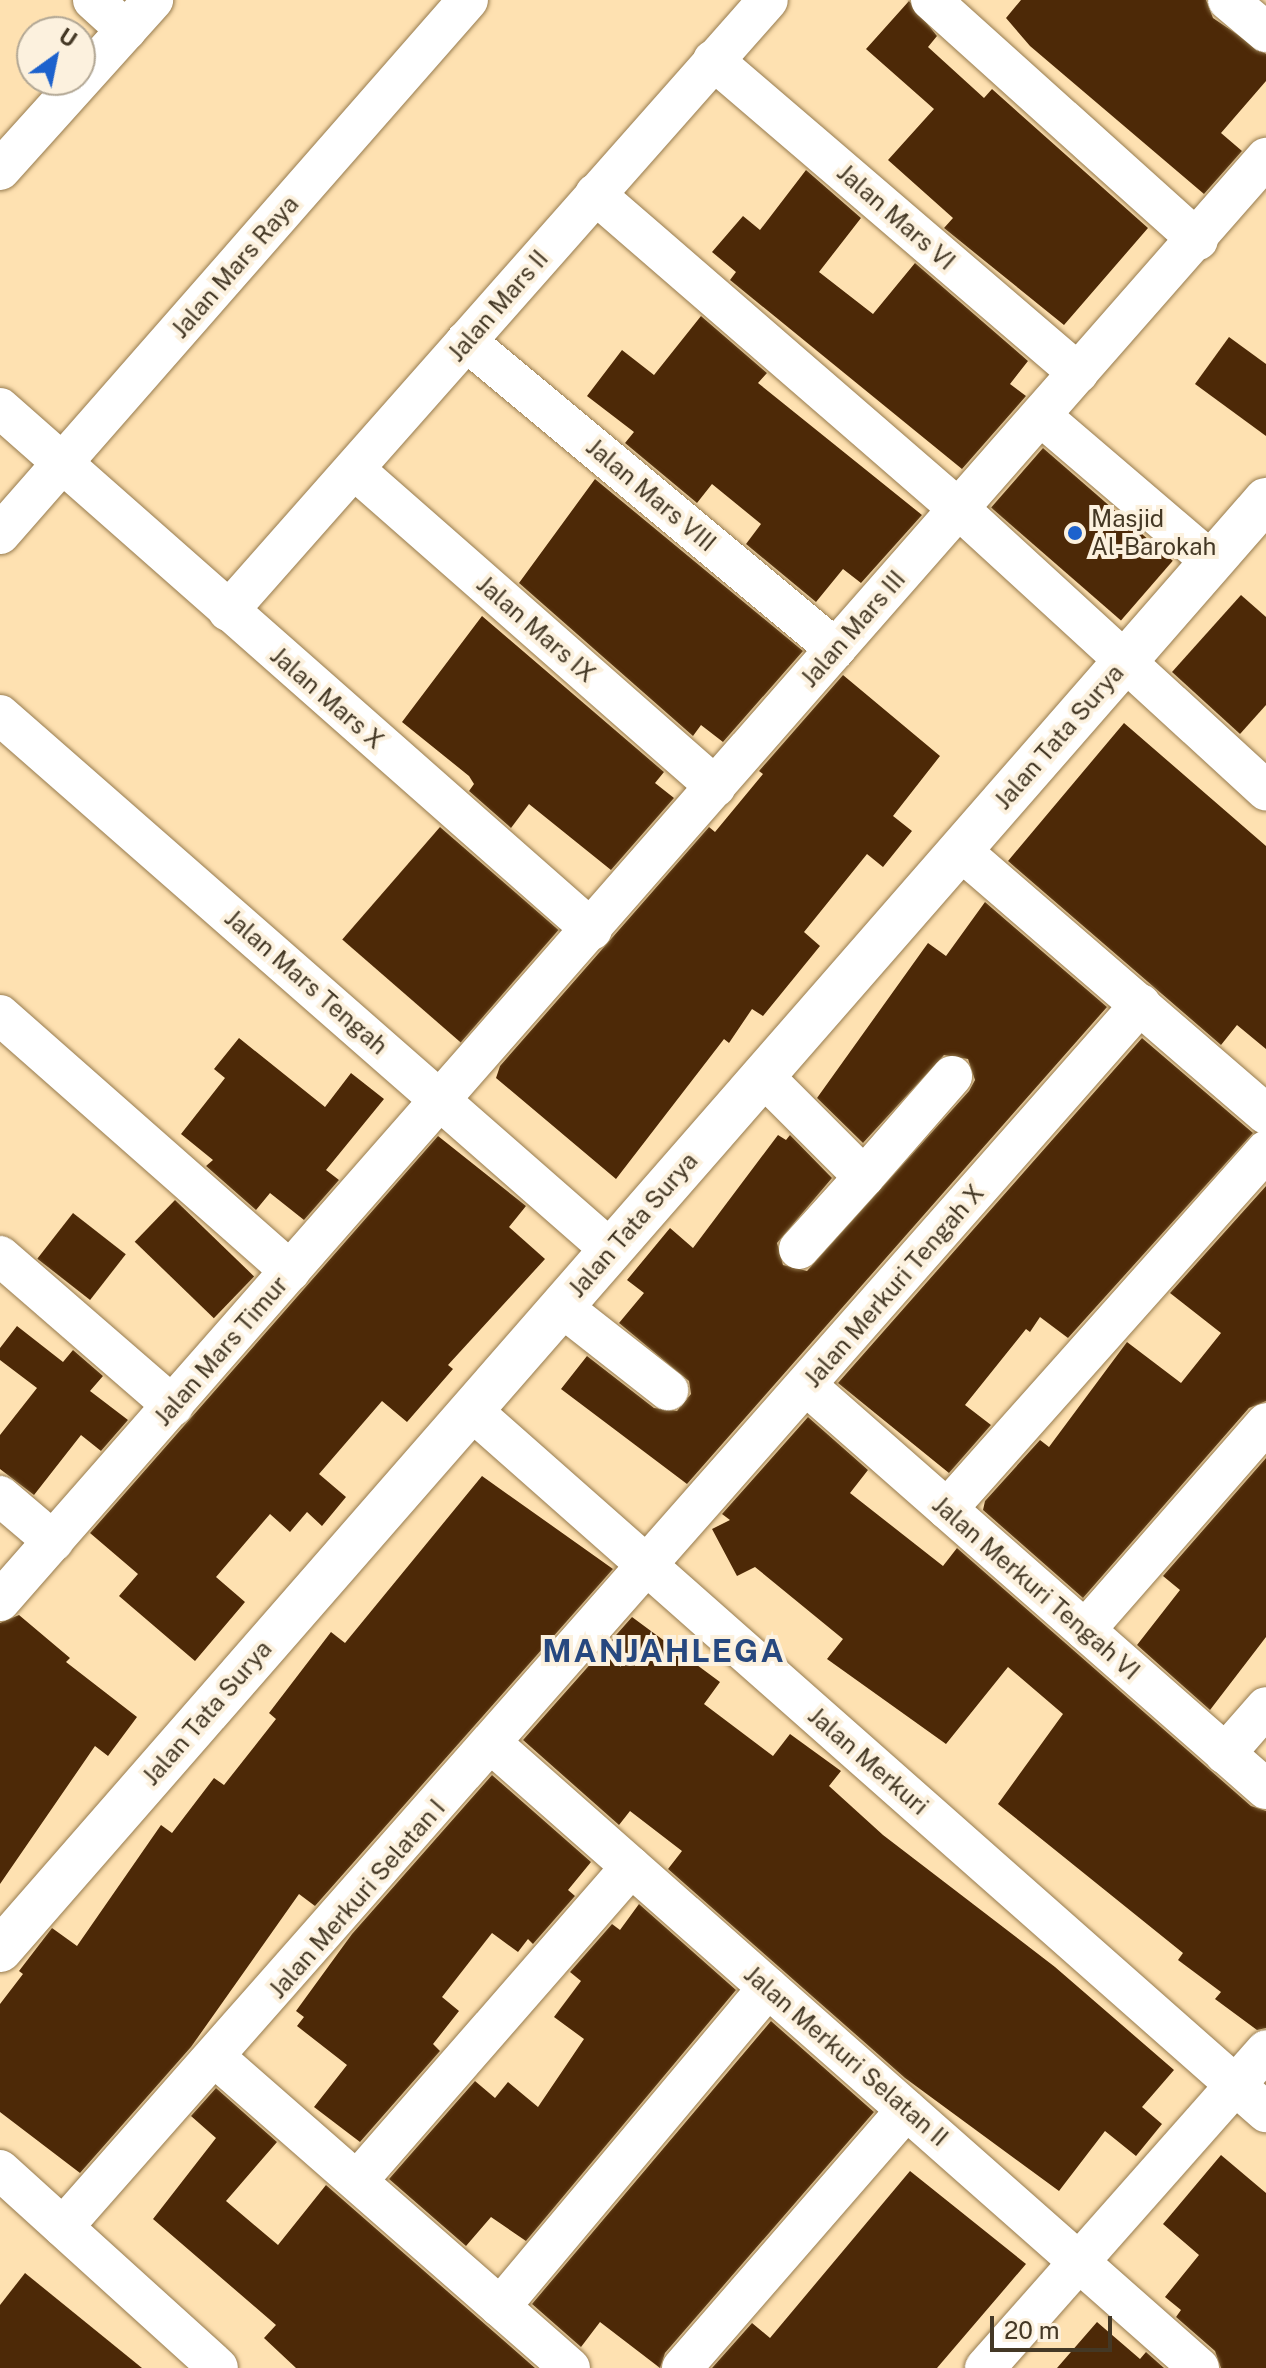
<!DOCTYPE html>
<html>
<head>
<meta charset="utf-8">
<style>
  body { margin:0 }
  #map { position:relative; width:1266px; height:2368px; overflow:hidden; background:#fee1b1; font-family:"Public Sans",sans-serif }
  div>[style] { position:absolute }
  .building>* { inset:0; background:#4d2907; transform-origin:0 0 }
  .roads { filter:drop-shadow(0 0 2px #967b4f) drop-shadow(0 0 2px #967b4f) }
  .street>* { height:40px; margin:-20px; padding:0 20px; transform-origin:20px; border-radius:20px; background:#fff }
  .secondary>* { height:44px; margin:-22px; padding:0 22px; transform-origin:22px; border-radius:22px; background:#fff }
  .dots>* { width:22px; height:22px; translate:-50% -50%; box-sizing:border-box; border:4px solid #fcf1de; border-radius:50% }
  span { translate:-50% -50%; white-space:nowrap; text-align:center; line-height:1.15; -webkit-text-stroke:8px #fcf1de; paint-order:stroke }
  .street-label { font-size:24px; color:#443825 }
  .poi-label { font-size:24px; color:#443825 }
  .left { translate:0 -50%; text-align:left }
  .district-label { font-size:32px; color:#27487f; font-weight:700; letter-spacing:2px }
  .north { position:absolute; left:16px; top:16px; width:80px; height:80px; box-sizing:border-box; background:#fcf1de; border:2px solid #b2a794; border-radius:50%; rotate:33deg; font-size:22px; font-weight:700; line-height:32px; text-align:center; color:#443825 }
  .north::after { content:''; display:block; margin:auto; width:28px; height:36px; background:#1d62cd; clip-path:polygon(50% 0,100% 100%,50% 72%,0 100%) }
  .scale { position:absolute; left:990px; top:2316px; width:122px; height:36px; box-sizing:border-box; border:4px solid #443825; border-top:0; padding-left:10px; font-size:24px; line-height:28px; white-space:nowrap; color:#443825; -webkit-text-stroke:6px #fcf1de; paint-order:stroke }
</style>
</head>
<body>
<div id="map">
  <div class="building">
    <div style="clip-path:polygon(1021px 0,1206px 0,1213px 18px,1266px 54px,1266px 81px,1221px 133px,1242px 151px,1204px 194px,1030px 46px,1006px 18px)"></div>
    <div style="clip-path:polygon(909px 1px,937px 36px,928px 47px,984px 98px,992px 89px,1148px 228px,1064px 325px,944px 228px,953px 218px,888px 160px,934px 109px,866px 49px)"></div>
    <div style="clip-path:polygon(806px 170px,861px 218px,819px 272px,873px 314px,915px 263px,1028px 361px,1010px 384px,1026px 396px,962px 469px,730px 280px,736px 272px,712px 252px,743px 216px,760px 230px)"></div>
    <div style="clip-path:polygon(701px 316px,767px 373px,758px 383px,922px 515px,861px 583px,843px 569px,816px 602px,746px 544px,761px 524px,712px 484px,697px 503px,625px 443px,634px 432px,587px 396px,622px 350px,654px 375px)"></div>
    <div style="clip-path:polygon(1229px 337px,1266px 364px,1266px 436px,1195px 384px)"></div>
    <div style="left:1043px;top:448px;width:172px;height:79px;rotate:41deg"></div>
    <div style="clip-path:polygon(595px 479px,803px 651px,723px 742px,701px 725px,693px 736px,519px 583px)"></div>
    <div style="clip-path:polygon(1241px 595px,1266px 617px,1266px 705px,1240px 734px,1172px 672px)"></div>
    <div style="clip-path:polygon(482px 616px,664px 772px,655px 783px,674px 798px,611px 870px,529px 804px,511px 828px,469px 791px,474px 784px,469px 776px,402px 722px)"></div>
    <div style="clip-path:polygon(843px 675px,940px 756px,893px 816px,912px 831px,883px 867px,867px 854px,804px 932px,820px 946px,763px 1016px,752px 1009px,729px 1043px,724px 1039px,616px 1179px,496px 1078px,500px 1066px,709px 827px,715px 832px,763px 774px,759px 771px)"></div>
    <div style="clip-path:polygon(1124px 723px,1266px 846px,1266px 1049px,1237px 1025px,1221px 1045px,1008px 861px)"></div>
    <div style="left:440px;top:827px;width:157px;height:149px;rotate:41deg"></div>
    <div style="clip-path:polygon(985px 902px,1107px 1007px,687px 1484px,561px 1389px,587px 1356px,654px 1408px,677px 1411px,691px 1394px,689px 1381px,619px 1323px,644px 1293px,627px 1280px,670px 1228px,693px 1248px,778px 1135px,786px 1140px,790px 1135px,832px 1178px,777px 1243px,783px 1265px,807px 1271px,969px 1091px,975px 1080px,968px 1059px,944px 1055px,863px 1143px,817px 1098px,928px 943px,946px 956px)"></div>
    <div style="clip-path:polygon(239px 1038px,325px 1107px,351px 1073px,384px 1099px,326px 1170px,339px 1180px,304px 1220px,270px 1193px,256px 1210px,206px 1166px,213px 1160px,181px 1134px,225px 1078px,214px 1069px)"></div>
    <div style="clip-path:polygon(1142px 1038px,1253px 1133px,1068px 1338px,1040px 1317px,1030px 1332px,1026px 1329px,965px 1405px,991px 1425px,949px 1473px,838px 1383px)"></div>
    <div style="clip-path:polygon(438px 1136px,526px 1206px,509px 1227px,545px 1259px,448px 1365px,453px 1369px,407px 1422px,382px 1401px,319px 1474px,346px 1497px,322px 1526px,307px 1512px,290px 1532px,270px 1514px,216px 1577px,245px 1602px,195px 1661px,119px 1596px,138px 1574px,90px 1533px)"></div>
    <div style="clip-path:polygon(1266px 1186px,1266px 1401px,1249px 1408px,1083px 1598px,983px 1510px,985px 1501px,1040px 1440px,1049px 1447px,1127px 1342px,1181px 1383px,1221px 1333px,1170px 1293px)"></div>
    <div style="left:175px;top:1200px;width:110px;height:58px;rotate:44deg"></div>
    <div style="left:73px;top:1213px;width:67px;height:58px;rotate:38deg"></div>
    <div style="clip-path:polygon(17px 1326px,63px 1362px,73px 1350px,103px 1376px,90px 1391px,128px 1420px,101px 1451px,81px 1435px,34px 1495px,0 1469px,0 1435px,37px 1388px,0 1360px,0 1348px)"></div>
    <div style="clip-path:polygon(808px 1417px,868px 1470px,850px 1493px,943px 1566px,957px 1548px,1251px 1806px,1266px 1811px,1266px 2028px,1257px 2030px,1215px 1999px,1221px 1992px,1178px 1960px,1183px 1953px,998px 1804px,1063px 1714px,1008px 1667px,946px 1744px,827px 1659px,843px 1639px,755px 1567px,737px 1576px,712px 1529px,730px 1520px,722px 1514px)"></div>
    <div style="clip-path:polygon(1266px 1458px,1266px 1637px,1210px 1710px,1137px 1645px,1180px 1590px,1163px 1576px)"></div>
    <div style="clip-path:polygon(482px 1476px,613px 1569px,315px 1906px,299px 1894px,191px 2047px,80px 2173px,0 2112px,0 2004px,23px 1974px,19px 1971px,52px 1928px,77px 1946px,161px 1825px,172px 1833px,214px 1778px,224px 1785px,276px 1719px,269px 1713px,331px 1632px,345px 1643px)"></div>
    <div style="clip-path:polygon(19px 1615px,70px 1658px,66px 1662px,137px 1717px,108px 1756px,95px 1746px,0 1884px,0 1623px)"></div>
    <div style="clip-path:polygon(632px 1617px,720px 1682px,704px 1704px,773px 1756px,790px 1734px,841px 1771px,829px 1786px,883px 1835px,1055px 1967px,1174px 2070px,1142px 2107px,1162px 2124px,1136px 2156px,1105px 2131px,1059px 2191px,905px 2078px,668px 1869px,682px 1851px,630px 1811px,619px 1825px,523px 1740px)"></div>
    <div style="clip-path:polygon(492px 1775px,591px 1862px,568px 1890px,575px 1896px,533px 1944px,528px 1939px,518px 1952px,492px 1933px,442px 1997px,459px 2011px,433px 2044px,440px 2051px,360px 2142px,314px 2107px,347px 2065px,297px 2026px,304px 2017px,296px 2011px,352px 1934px)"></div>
    <div style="clip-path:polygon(639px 1904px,736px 1990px,526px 2241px,491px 2217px,466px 2246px,389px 2179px,475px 2081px,495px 2098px,508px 2082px,538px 2107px,584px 2039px,554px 2017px,581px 1981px,570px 1972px,612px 1924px,620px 1930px)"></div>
    <div style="clip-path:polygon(771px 2021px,874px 2112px,665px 2353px,660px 2368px,600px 2322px,581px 2347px,532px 2304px)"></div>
    <div style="clip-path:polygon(216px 2088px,277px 2142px,226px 2201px,278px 2245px,326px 2185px,535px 2368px,296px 2368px,264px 2338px,276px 2325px,153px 2219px,216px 2138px,191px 2116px)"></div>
    <div style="clip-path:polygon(1221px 2155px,1266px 2193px,1266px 2368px,1221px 2368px,1215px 2351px,1176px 2317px,1181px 2310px,1165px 2297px,1199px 2255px,1163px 2224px)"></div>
    <div style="clip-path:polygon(910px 2171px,1026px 2264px,937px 2368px,712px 2368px,752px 2323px,770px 2338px)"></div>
    <div style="clip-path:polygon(25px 2273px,142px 2368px,0 2368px,0 2305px)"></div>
    <div style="clip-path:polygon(1097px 2322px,1140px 2359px,1146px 2352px,1164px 2368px,1057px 2368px)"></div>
  </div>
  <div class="roads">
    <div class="street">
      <div style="left:93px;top:0;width:45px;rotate:42.3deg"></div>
      <div style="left:931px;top:0;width:359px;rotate:42deg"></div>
      <div style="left:1228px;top:0;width:50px;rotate:40.1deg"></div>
      <div style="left:713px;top:60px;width:481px;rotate:40.6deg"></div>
      <div style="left:0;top:170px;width:229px;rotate:-48deg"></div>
      <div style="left:595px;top:194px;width:480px;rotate:40.9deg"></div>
      <div style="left:958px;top:508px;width:418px;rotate:42.5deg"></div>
      <div style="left:466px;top:341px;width:481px;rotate:39.8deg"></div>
      <div style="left:0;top:408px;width:789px;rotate:41.4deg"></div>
      <div style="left:1041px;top:416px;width:225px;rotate:40.5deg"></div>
      <div style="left:355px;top:470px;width:480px;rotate:41.3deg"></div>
      <div style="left:0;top:534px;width:710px;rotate:-48.77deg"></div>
      <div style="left:228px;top:611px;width:815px;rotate:-48.53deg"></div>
      <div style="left:0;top:715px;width:812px;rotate:41.21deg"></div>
      <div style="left:960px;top:850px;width:404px;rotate:40.8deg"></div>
      <div style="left:0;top:1015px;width:387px;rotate:41.4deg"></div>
      <div style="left:763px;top:1076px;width:143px;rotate:45deg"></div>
      <div style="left:864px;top:1177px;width:97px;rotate:132.1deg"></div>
      <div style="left:864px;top:1177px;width:134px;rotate:-48.9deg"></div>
      <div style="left:0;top:1256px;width:229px;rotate:40.9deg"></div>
      <div style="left:562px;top:1307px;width:135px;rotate:38.1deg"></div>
      <div style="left:807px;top:1386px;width:611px;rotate:41.28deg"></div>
      <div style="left:471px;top:1410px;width:1061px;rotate:41.45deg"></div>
      <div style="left:0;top:1496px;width:70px;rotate:40.3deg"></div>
      <div style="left:947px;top:1509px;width:480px;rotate:-48.3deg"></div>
      <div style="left:0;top:1601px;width:1920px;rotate:-48.74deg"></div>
      <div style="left:1085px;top:1630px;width:275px;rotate:-48.8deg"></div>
      <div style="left:492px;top:1744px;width:943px;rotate:41.43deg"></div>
      <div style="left:1225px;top:1754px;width:62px;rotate:-48.9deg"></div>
      <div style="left:217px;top:2059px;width:469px;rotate:41.2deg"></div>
      <div style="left:0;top:2170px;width:294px;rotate:42.2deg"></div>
      <div style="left:357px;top:2181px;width:417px;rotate:-48.9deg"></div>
      <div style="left:63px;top:2227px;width:1630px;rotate:-48.61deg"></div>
      <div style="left:500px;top:2307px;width:417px;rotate:-50deg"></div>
      <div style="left:682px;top:2368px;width:342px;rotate:-49deg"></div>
      <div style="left:985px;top:2368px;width:424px;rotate:-48.5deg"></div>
    </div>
    <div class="secondary">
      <div style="left:0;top:1950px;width:1925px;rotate:-48.88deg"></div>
    </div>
  </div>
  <div class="dots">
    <div style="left:1075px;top:533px;background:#1d62cd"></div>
  </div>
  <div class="street-label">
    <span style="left:896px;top:217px;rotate:41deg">Jalan Mars VI</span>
    <span style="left:235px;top:267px;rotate:-49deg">Jalan Mars Raya</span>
    <span style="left:498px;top:306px;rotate:-49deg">Jalan Mars II</span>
    <span style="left:651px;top:495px;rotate:40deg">Jalan Mars VIII</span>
    <span style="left:536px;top:629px;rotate:41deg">Jalan Mars IX</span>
    <span style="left:853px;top:629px;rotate:-49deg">Jalan Mars III</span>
    <span style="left:327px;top:698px;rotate:41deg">Jalan Mars X</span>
    <span style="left:1059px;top:737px;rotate:-49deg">Jalan Tata Surya</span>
    <span style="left:306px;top:982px;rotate:41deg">Jalan Mars Tengah</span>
    <span style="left:633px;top:1225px;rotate:-49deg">Jalan Tata Surya</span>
    <span style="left:894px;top:1286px;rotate:-49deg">Jalan Merkuri Tengah X</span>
    <span style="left:221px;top:1351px;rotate:-49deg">Jalan Mars Timur</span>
    <span style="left:1036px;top:1588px;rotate:41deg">Jalan Merkuri Tengah VI</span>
    <span style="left:207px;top:1713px;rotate:-49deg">Jalan Tata Surya</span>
    <span style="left:868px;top:1761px;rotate:41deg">Jalan Merkuri</span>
    <span style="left:357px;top:1899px;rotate:-49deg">Jalan Merkuri Selatan I</span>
    <span style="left:846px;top:2056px;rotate:41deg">Jalan Merkuri Selatan II</span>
  </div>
  <div class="poi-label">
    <span class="left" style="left:1091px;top:533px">Masjid<br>Al-Barokah</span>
  </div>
  <div class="district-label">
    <span style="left:664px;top:1651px">MANJAHLEGA</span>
  </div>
  <div class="north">U</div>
  <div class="scale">20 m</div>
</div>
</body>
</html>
